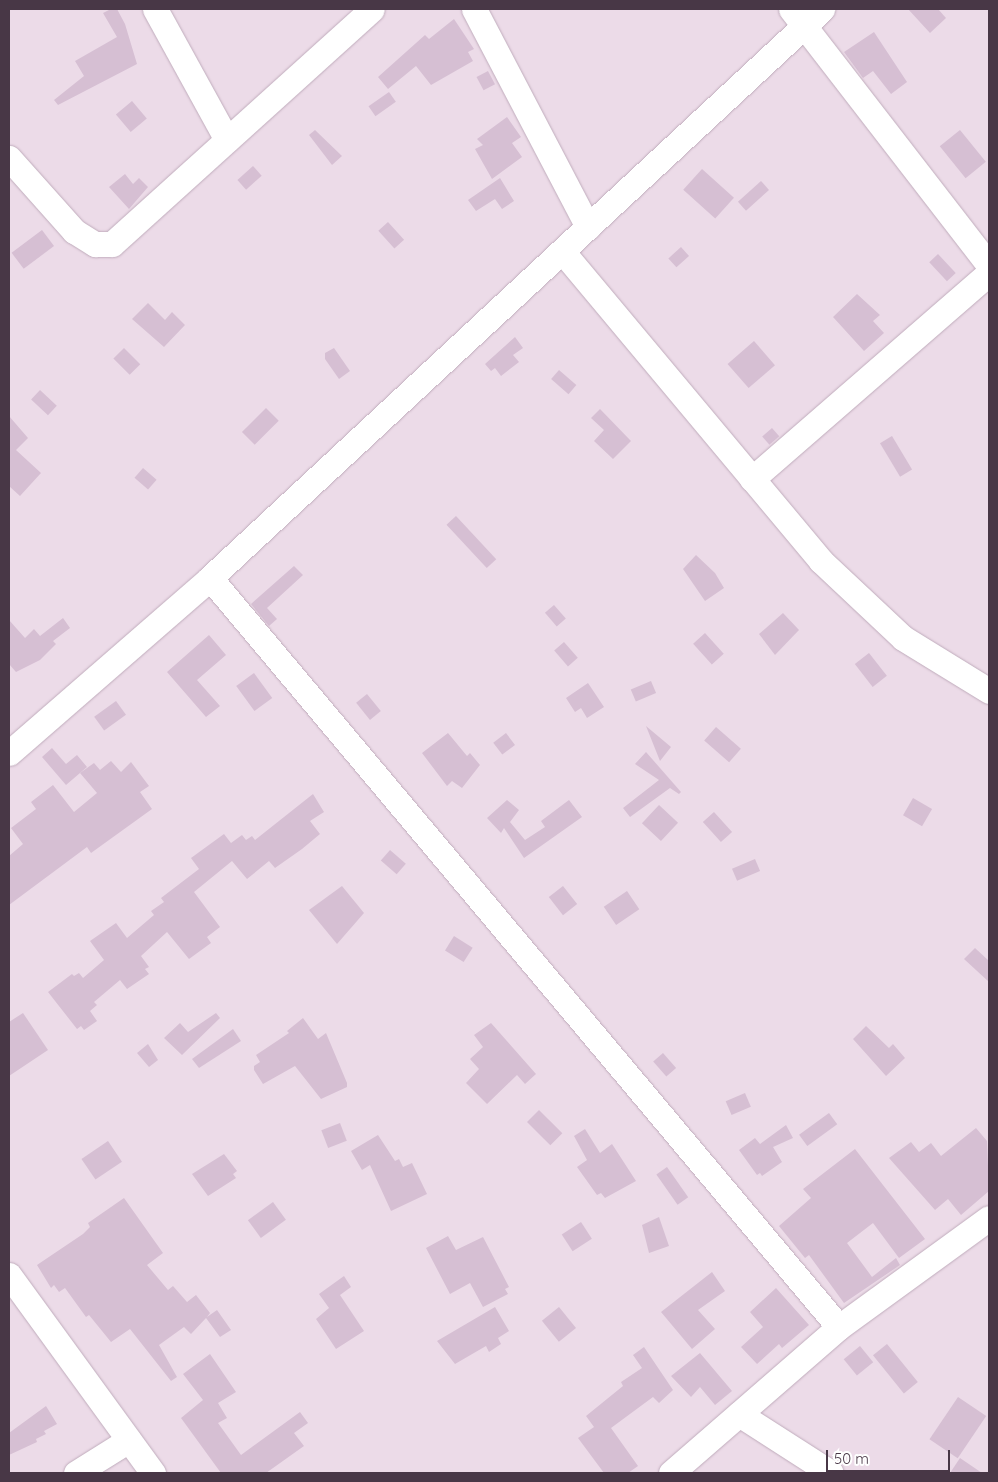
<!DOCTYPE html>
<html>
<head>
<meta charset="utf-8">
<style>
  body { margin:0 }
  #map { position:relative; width:998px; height:1482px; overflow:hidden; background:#f4e9f2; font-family:Quicksand,sans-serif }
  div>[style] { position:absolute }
  .residential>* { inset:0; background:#ecdbe8; transform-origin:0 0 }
  .building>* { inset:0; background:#d6bfd3; transform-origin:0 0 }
  .roads { filter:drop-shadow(0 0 1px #c0acbc) drop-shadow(0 0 1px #c0acbc) }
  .minor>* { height:25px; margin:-12.5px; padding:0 12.5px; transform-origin:12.5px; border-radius:12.5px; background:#fff }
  span { translate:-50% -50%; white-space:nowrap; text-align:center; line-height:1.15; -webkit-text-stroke:4.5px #fff; paint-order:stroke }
  .frame { position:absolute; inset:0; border:10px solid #483746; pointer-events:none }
  .scale { position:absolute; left:826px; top:1450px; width:124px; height:22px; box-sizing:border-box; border:2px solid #483746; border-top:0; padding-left:6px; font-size:15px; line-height:18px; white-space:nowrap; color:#483746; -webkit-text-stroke:4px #fff; paint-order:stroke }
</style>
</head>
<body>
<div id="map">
  <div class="residential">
    <div style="left:9px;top:9px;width:980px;height:1464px"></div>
  </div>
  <div class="building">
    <div style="clip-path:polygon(111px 9px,117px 9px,125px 24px,137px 64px,58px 105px,54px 100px,84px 76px,75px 61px,117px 37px,103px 13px)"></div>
    <div style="clip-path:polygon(908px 9px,938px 9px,946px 18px,930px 33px)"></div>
    <div style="clip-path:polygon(454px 19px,474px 49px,468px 52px,473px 61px,431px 85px,416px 66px,388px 89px,378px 77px,425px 35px,429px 39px)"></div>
    <div style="clip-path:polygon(874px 32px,907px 82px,891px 94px,873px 71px,863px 78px,844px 52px)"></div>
    <div style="left:488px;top:71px;width:15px;height:13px;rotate:62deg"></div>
    <div style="left:389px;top:92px;width:12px;height:25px;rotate:55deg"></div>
    <div style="left:132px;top:101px;width:23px;height:21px;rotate:50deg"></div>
    <div style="clip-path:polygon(507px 117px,521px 137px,512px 143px,522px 157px,492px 179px,475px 149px,483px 145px,477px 139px)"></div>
    <div style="clip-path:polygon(315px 130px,342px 156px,332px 165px,309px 135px)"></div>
    <div style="left:960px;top:130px;width:41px;height:26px;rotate:51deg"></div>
    <div style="left:253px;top:166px;width:13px;height:21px;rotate:48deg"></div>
    <div style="left:702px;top:169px;width:43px;height:28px;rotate:42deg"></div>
    <div style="clip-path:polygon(125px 174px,133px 184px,139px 178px,148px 187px,129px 209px,109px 187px)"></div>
    <div style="clip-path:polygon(500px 178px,514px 201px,502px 209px,495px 199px,476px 211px,468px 200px)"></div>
    <div style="left:761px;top:181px;width:12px;height:31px;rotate:48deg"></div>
    <div style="left:388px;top:222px;width:24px;height:13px;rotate:48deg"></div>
    <div style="left:42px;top:230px;width:20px;height:38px;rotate:53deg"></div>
    <div style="left:681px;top:247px;width:12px;height:17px;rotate:48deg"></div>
    <div style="left:938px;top:254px;width:26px;height:12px;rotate:47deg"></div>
    <div style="clip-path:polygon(857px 294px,880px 315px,873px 321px,884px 333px,864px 351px,833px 317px)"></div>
    <div style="clip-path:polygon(148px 303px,165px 320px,172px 312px,185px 325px,164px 347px,132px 319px)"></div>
    <div style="clip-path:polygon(515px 337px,523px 348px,513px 355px,519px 362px,501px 376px,495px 368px,491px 371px,485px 364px)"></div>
    <div style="left:754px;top:341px;width:32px;height:35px;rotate:49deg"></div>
    <div style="left:124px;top:348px;width:23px;height:15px;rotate:45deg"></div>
    <div style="clip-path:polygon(334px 348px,350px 371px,339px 379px,325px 359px,325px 353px)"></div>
    <div style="left:559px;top:370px;width:23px;height:12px;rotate:41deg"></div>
    <div style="left:40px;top:390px;width:23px;height:13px;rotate:43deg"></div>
    <div style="left:266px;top:408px;width:18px;height:34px;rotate:45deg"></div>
    <div style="clip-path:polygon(600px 409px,631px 441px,613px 459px,594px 441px,604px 430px,591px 418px)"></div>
    <div style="clip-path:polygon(9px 416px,28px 438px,16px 450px,41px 473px,20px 496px,9px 486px)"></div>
    <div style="left:772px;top:428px;width:11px;height:13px;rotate:49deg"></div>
    <div style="left:892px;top:436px;width:39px;height:14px;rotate:59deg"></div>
    <div style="left:143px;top:468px;width:18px;height:13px;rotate:41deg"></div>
    <div style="left:456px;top:516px;width:59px;height:13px;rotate:47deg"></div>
    <div style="clip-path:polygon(696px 555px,715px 573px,724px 588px,705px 601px,683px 569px)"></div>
    <div style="clip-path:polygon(294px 566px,303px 575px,267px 608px,277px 619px,269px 626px,251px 604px)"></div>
    <div style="left:554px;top:605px;width:18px;height:12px;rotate:49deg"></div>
    <div style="clip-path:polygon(783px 613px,799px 630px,775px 655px,759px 634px)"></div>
    <div style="clip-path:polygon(63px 618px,70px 628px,53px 641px,56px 644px,40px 660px,16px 672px,9px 664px,9px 620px,25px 638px,34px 629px,40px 636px)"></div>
    <div style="left:705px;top:633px;width:28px;height:16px;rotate:48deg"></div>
    <div style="clip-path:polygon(209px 635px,226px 655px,197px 680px,220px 706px,206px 717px,167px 672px)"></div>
    <div style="left:564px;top:642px;width:21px;height:13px;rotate:49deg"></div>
    <div style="left:869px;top:653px;width:29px;height:18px;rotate:52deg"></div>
    <div style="left:254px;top:673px;width:31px;height:22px;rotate:54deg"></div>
    <div style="left:651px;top:681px;width:13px;height:22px;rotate:67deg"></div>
    <div style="clip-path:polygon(588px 683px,604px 707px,587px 718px,581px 708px,575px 712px,566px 698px)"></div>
    <div style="left:367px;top:694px;width:22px;height:14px;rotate:51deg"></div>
    <div style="left:116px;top:701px;width:17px;height:27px;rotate:54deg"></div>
    <div style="clip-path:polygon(646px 726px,671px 747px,660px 761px)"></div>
    <div style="left:716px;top:727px;width:33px;height:18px;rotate:41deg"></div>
    <div style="clip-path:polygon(448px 733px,467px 756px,470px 753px,480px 765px,462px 788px,452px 781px,447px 786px,422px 753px)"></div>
    <div style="left:506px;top:733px;width:15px;height:16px;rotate:53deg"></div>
    <div style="clip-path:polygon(52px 748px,66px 764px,77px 755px,87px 767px,66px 785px,42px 757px)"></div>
    <div style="clip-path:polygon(646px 752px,681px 792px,679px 794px,670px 788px,630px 817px,623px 808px,659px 780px,635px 764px)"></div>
    <div style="clip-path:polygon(111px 761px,121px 772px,131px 762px,149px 786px,140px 792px,152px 809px,91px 853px,87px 847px,9px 905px,9px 856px,23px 844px,11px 828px,36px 809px,31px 802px,53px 785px,74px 812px,97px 793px,80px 773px,94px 763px,100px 770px)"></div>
    <div style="clip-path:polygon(313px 794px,324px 812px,310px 821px,320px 834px,302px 849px,275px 868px,269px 861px,247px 879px,232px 861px,194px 892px,220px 927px,207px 937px,211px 943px,189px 959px,167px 932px,141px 956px,149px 967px,145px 969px,149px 974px,127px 989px,120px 980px,94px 1002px,97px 1005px,90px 1011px,97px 1021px,84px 1030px,81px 1026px,77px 1029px,48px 992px,72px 974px,74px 976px,79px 973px,83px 978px,104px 960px,90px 941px,116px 923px,127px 938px,154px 915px,151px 911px,164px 902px,161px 898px,199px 869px,191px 858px,224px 834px,231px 843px,242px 835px,246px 840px,252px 836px,255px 840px)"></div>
    <div style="left:913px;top:798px;width:22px;height:20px;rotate:30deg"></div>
    <div style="clip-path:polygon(507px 800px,519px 810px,510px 822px,525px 840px,545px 827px,541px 821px,569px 800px,582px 817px,524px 858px,504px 828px,501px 833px,487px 818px)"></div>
    <div style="left:659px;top:805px;width:26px;height:25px;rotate:43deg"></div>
    <div style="left:714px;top:812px;width:27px;height:15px;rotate:48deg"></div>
    <div style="left:390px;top:850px;width:21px;height:14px;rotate:41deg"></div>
    <div style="left:755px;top:859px;width:13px;height:25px;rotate:67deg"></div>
    <div style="clip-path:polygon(342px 886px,364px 913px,337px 944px,309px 910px)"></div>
    <div style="left:563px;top:886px;width:23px;height:18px;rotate:52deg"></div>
    <div style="left:627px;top:891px;width:22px;height:28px;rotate:56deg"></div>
    <div style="left:454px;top:936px;width:22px;height:17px;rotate:32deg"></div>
    <div style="clip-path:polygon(975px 948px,989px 961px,989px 982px,964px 959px)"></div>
    <div style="clip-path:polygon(23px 1013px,48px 1050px,9px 1076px,9px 1022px)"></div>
    <div style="clip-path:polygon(216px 1013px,220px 1018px,182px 1055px,164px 1038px,180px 1023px,188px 1032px)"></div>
    <div style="clip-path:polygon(303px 1018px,318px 1039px,326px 1033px,347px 1083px,347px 1087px,321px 1099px,295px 1066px,263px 1084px,254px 1070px,254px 1066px,260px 1062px,256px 1055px,289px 1033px,287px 1031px)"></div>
    <div style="clip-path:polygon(491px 1023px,536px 1074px,525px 1084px,517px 1075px,487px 1104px,466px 1083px,479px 1069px,470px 1059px,483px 1047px,474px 1035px)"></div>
    <div style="clip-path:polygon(866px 1026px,889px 1048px,893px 1044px,905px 1058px,886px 1076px,853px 1039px)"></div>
    <div style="clip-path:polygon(233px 1029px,241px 1041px,199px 1068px,192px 1059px)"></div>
    <div style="clip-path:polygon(148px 1044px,158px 1060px,149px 1067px,137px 1053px)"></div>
    <div style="left:663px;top:1053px;width:20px;height:13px;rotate:49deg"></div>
    <div style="left:745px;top:1093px;width:15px;height:21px;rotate:67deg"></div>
    <div style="left:539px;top:1110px;width:33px;height:17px;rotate:45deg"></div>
    <div style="left:829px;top:1113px;width:14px;height:37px;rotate:54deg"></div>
    <div style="left:340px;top:1123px;width:19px;height:20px;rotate:69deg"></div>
    <div style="clip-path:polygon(786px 1125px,793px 1138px,773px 1147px,782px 1162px,762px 1176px,760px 1173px,757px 1175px,739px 1150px,755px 1138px,760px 1144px)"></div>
    <div style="clip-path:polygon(976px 1128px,987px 1141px,989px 1191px,961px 1215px,948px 1199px,935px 1210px,889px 1158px,911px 1142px,919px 1152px,931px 1143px,941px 1156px)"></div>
    <div style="clip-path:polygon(585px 1129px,600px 1153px,612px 1144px,636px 1181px,605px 1198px,601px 1193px,597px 1195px,577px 1167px,587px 1160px,574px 1136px)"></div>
    <div style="clip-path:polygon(378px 1135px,395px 1161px,399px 1159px,403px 1167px,412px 1163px,427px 1194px,391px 1211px,370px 1165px,362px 1170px,351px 1151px)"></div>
    <div style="left:108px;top:1141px;width:25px;height:32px;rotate:56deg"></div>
    <div style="clip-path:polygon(855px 1149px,925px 1239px,899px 1258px,873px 1223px,847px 1243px,872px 1277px,896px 1258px,900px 1265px,844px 1303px,809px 1255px,805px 1258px,779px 1226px,811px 1198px,803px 1189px)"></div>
    <div style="clip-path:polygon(224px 1154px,237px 1171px,233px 1174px,236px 1178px,208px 1196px,192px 1174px)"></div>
    <div style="left:667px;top:1167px;width:37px;height:13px;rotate:55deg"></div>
    <div style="clip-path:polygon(124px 1198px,163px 1253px,147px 1265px,168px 1290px,173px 1286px,187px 1302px,196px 1295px,210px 1313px,207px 1317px,217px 1310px,231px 1330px,220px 1337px,206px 1318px,191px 1334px,184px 1327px,159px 1345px,177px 1377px,171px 1381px,130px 1329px,111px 1342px,89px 1315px,86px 1317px,65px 1288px,59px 1292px,54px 1285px,51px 1288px,37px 1265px,83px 1234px,90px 1227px,88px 1223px)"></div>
    <div style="left:273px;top:1202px;width:22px;height:31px;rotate:54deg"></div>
    <div style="clip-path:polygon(659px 1217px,669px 1246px,649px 1253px,642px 1225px)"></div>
    <div style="left:581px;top:1222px;width:20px;height:23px;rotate:57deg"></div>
    <div style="clip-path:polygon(448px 1236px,456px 1250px,483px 1237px,509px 1287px,505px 1289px,508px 1294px,483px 1307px,470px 1283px,450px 1294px,426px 1248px)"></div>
    <div style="clip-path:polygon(712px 1272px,725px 1291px,698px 1310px,715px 1329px,692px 1349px,661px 1312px)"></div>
    <div style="clip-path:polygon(344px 1276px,351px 1287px,340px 1295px,364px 1331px,336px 1349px,316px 1319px,329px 1308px,319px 1294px)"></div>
    <div style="clip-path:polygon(776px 1288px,809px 1325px,782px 1348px,779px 1344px,757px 1364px,741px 1347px,763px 1327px,750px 1312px)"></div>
    <div style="clip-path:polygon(495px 1307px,509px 1331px,498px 1338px,501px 1344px,489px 1352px,486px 1346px,455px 1364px,437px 1341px)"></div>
    <div style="left:559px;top:1307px;width:27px;height:22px;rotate:51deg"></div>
    <div style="left:887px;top:1344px;width:49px;height:18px;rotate:51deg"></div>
    <div style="left:860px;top:1346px;width:21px;height:21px;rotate:51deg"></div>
    <div style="clip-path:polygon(644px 1347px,673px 1390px,659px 1403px,653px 1397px,611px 1428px,638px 1466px,628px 1473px,604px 1473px,578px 1438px,594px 1427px,586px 1416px,623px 1386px,621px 1382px,642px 1368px,633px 1355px)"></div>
    <div style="clip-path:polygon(700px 1353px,732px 1391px,715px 1405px,700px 1387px,691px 1397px,671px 1376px)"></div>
    <div style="clip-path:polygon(210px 1354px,236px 1392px,218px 1403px,227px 1418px,218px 1423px,241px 1455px,300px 1412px,308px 1423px,294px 1433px,304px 1446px,266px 1473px,221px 1473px,181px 1418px,203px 1400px,183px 1374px)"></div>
    <div style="left:958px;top:1397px;width:34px;height:51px;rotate:34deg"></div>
    <div style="clip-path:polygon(46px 1406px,57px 1424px,44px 1431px,46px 1434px,36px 1439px,37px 1442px,9px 1455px,9px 1433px)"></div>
    <div style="clip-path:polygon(960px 1458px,982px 1473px,950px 1473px)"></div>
  </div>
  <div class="roads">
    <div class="minor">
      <div style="left:155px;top:9px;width:149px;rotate:61.2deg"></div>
      <div style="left:474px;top:9px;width:246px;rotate:62.4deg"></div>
      <div style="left:791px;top:9px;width:324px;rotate:52.3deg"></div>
      <div style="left:9px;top:158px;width:98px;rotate:48.3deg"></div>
      <div style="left:74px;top:231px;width:25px;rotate:32deg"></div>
      <div style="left:95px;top:244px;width:17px"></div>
      <div style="left:112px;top:244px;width:350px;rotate:-42.1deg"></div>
      <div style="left:562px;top:251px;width:404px;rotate:50.1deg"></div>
      <div style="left:821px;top:561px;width:112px;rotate:43.2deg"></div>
      <div style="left:903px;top:638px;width:101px;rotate:31.6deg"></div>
      <div style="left:752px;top:479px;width:314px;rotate:-41deg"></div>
      <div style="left:210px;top:578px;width:978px;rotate:49.98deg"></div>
      <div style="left:9px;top:753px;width:267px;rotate:-41deg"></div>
      <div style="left:210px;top:578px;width:836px;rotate:-42.91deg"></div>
      <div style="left:9px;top:1275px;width:245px;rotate:54deg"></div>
      <div style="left:739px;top:1414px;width:109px;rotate:32.7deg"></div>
      <div style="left:76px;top:1473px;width:62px;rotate:-31.9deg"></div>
      <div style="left:671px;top:1473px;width:223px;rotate:-41deg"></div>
      <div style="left:839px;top:1327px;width:185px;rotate:-36deg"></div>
    </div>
  </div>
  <div class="frame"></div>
  <div class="scale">50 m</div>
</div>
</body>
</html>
